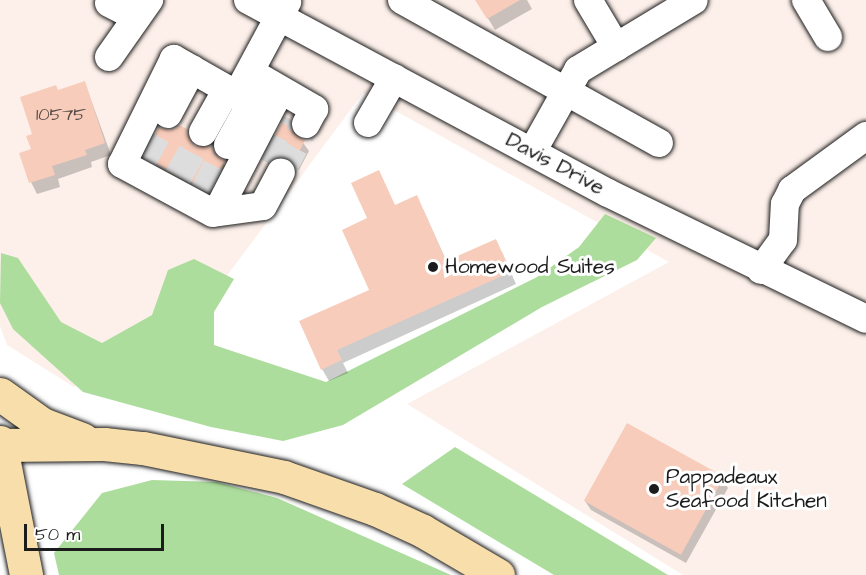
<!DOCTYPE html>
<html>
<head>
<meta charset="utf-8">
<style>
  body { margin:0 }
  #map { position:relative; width:866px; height:575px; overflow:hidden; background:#fff; font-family:"Architects Daughter",sans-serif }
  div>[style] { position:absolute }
  .built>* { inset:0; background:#fdf0ea }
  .green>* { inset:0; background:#addd9d }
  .shadow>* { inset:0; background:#0003 }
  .building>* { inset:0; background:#f8ccba; transform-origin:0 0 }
  .minor-tunnel>* { height:28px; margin-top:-14px; transform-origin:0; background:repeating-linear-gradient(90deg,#ddd 0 28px,transparent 0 42px) }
  .roads { filter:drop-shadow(0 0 2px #1c1c1c) drop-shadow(0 0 2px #1c1c1c) }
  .minor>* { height:28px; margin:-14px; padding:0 14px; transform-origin:14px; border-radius:14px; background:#fff }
  .major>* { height:33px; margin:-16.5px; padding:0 16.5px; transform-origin:16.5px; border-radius:16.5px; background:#f8deab }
  .highway>* { height:33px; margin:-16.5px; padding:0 16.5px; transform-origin:16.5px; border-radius:16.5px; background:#f8deab }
  .dots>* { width:16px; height:16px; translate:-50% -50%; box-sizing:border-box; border:3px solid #fff; border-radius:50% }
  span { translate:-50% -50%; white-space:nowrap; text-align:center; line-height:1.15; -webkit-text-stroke:6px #fff; paint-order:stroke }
  .number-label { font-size:18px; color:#534844 }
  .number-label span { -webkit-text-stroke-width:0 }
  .street-label { font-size:21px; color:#1c1c1c }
  .poi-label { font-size:21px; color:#1c1c1c }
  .left { translate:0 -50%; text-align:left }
  .scale { position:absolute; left:24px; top:524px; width:140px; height:27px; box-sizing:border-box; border:3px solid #1c1c1c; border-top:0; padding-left:8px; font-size:18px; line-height:21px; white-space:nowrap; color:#1c1c1c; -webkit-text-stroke:4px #fff; paint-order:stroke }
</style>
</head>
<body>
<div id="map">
  <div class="built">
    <div style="clip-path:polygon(0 0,866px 0,866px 575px,683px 575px,407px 404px,669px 262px,363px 93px,200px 312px,74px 387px,7px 345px,0 326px)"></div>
  </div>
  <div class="green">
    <div style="clip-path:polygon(605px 214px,656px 238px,637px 260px,542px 307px,343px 425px,283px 441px,211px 427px,83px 392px,13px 329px,0 303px,1px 253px,18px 258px,61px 322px,102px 343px,152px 315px,168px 270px,194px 259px,234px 279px,214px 312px,214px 345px,326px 382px,537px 277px,579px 247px)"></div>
    <div style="clip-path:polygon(455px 447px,668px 575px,554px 575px,402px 484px)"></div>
    <div style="clip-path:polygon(152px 480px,217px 482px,277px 498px,451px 575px,59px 575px,54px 553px,102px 493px)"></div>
  </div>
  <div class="shadow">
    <div style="clip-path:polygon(477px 0,527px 0,532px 9px,495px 30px)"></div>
    <div style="clip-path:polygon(85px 83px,111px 155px,91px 162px,92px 167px,58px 179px,60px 187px,37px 194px,31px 182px,34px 135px,58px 92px)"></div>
    <div style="clip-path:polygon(289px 123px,309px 151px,299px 170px,287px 164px,270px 167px,265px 158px)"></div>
    <div style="clip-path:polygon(186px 131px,195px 148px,211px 147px,229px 171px,214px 200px,151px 166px,146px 157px,169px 132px)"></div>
    <div style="clip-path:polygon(395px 207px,423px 209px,447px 262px,502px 252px,516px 284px,343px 363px,348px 373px,329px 381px,322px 369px,371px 291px)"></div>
    <div style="clip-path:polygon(723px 479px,728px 488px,686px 563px,591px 510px,585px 501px)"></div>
  </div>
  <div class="building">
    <div style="clip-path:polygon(475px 0,520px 0,487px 19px)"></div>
    <div style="clip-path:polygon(85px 81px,105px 143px,85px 150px,87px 155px,52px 166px,55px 175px,29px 183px,19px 153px,31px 149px,26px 136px,32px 134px,20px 97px,56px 85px,58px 90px)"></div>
    <div style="clip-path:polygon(284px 119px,290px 122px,292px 133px,305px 140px,294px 162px,281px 156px,269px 161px,263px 158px)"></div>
    <div style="clip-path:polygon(179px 125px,187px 129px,194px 146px,212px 146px,214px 154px,225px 161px,209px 191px,144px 157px,159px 127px,169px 130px)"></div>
    <div style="clip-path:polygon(379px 170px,395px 205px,417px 195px,446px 261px,496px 239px,511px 272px,337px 350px,342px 360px,321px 370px,299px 321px,369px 290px,342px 230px,367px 218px,351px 183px)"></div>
    <div style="left:627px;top:423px;width:111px;height:89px;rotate:29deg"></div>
  </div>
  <div class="minor-tunnel">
    <div style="left:143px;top:160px;width:52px;rotate:-61.5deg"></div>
    <div style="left:262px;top:160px;width:49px;rotate:-61.9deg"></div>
    <div style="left:281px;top:172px;width:54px;rotate:-62.5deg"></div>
    <div style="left:178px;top:177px;width:51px;rotate:-60.9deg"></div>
    <div style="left:204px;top:192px;width:53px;rotate:-62.9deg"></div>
  </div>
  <div class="roads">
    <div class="minor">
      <div style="left:248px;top:0;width:408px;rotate:28.2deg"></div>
      <div style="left:608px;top:193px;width:287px;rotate:26deg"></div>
      <div style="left:402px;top:0;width:294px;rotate:29.1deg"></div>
      <div style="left:588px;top:0;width:55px;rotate:59.2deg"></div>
      <div style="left:806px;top:0;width:43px;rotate:59.3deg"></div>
      <div style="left:109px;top:3px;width:31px;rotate:27deg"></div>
      <div style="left:109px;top:57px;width:70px;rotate:-54.9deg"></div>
      <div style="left:259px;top:77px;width:64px;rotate:30.2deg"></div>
      <div style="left:314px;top:109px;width:17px;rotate:118deg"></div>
      <div style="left:237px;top:95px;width:106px;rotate:-61.7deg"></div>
      <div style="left:168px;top:114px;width:51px;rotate:-61.9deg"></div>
      <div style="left:368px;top:123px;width:52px;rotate:-60deg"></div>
      <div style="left:203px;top:132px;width:49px;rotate:-60.8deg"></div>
      <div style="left:228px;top:145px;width:48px;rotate:-61.3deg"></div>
      <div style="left:251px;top:103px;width:89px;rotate:-150.3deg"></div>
      <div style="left:174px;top:59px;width:117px;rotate:116.3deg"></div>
      <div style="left:122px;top:164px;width:103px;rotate:28.3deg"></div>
      <div style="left:213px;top:213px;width:50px;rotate:-8deg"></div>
      <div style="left:263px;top:206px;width:38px;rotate:-62deg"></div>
      <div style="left:532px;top:152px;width:94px;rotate:-60.7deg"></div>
      <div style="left:578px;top:70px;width:135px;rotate:-31.1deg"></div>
      <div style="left:217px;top:212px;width:122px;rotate:-62.6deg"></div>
      <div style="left:273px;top:104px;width:36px;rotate:-150deg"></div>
      <div style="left:761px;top:270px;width:37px;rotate:-54deg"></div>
      <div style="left:783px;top:240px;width:36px;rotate:-87deg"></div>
      <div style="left:785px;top:204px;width:16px;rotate:-63deg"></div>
      <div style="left:792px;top:190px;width:92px;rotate:-36.1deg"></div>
    </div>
    <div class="major">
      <div style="left:0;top:442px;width:136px;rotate:78.9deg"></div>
    </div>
    <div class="highway">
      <div style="left:0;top:394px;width:52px;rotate:35.5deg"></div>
      <div style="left:42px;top:424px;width:43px;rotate:20.6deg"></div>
      <div style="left:0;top:445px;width:104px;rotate:-0.6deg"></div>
      <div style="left:104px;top:444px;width:39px;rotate:6deg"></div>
      <div style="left:143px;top:448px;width:144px;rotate:11.6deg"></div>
      <div style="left:284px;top:477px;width:96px;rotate:19.4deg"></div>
      <div style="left:375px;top:509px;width:53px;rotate:24.6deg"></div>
      <div style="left:423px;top:531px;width:87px;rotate:30.4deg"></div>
    </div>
  </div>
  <div class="dots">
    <div style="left:433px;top:267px;background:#1c1c1c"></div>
    <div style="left:654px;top:489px;background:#1c1c1c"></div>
  </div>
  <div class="number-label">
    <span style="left:61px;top:115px">10575</span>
  </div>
  <div class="street-label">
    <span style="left:555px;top:164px;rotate:28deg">Davis Drive</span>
  </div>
  <div class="poi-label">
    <span class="left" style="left:445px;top:267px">Homewood Suites</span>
    <span class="left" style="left:666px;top:489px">Pappadeaux<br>Seafood Kitchen</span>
  </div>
  <div class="scale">50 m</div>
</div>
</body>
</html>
